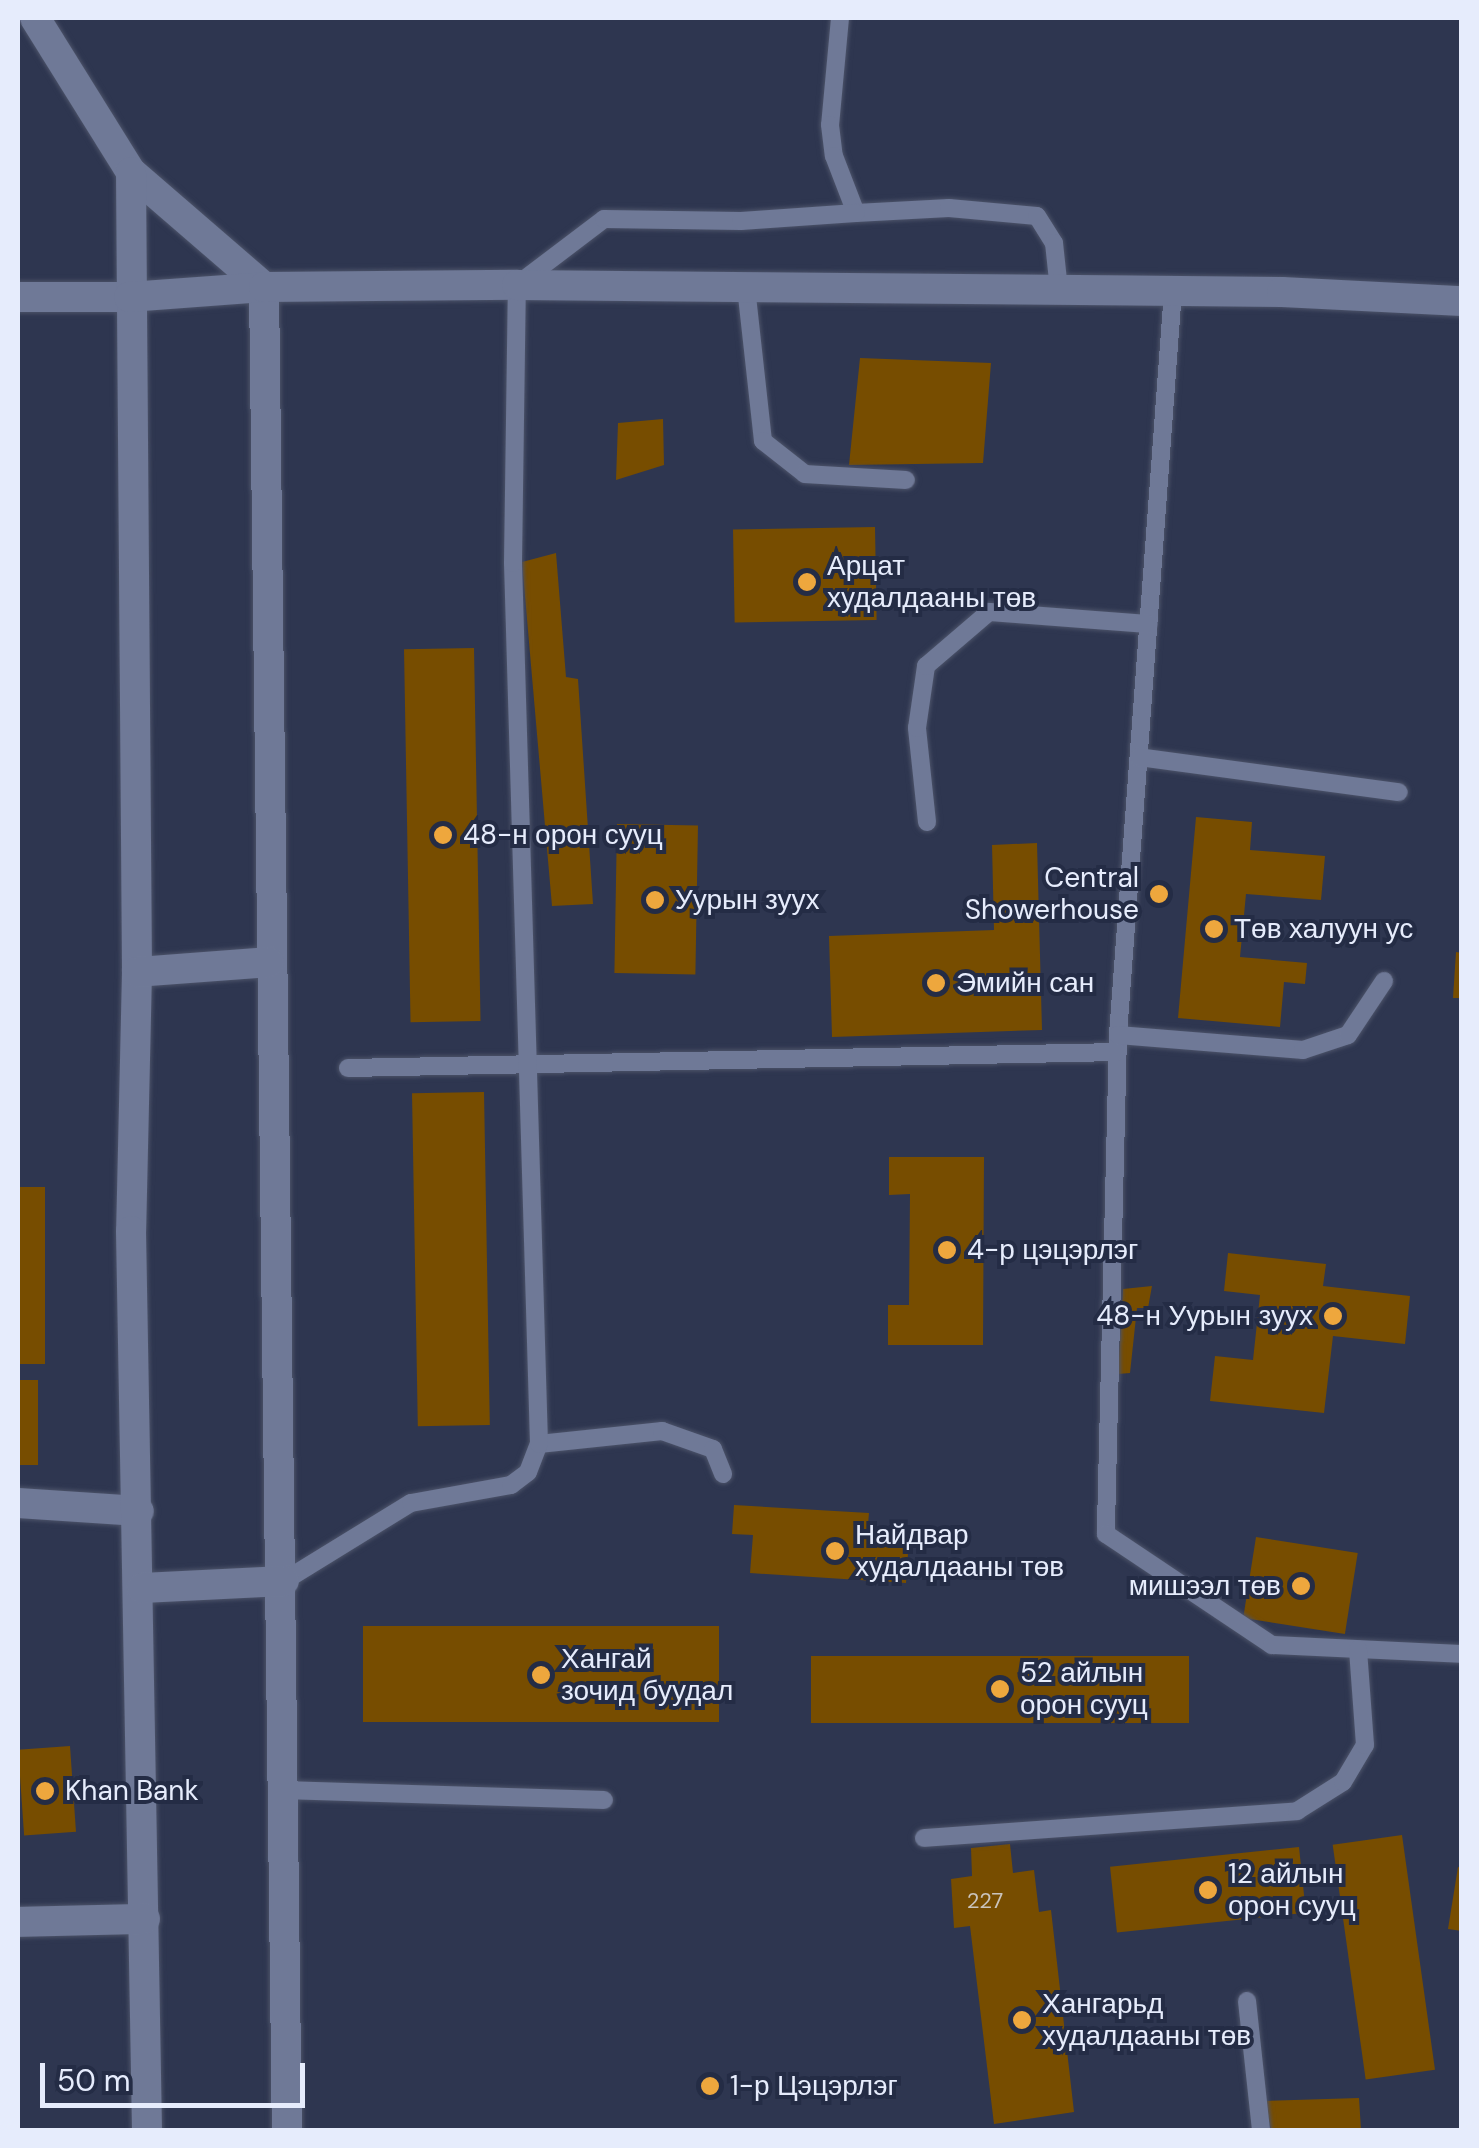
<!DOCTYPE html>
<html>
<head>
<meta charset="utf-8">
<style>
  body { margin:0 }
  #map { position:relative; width:1479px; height:2148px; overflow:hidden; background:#2e3650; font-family:"DM Sans",sans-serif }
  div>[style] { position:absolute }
  .building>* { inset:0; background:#774d00; transform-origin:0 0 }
  .roads { filter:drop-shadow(0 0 2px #4c5369) drop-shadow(0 0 2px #4c5369) }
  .lane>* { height:18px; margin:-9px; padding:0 9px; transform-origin:9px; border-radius:9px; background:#6f7997 }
  .street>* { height:30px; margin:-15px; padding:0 15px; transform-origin:15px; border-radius:15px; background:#6f7997 }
  .secondary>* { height:30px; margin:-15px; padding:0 15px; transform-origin:15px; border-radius:15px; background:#6f7997 }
  .dots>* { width:28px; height:28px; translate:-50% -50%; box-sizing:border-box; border:5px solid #242c45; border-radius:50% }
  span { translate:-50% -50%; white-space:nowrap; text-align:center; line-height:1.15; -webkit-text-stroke:8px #242c45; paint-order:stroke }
  .number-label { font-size:22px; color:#cac4bd }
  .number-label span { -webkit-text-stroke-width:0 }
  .poi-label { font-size:28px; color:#e6ecfc }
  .left { translate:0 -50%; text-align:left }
  .right { translate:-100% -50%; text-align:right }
  .frame { position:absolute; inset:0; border:20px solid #e6ecfc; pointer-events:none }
  .scale { position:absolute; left:40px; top:2063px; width:265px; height:45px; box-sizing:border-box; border:5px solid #e6ecfc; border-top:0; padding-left:12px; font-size:30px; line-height:35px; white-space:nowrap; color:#e6ecfc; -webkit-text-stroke:8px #242c45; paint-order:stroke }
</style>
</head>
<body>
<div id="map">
  <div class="building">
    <div style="clip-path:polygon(860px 358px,991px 363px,983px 463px,849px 465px)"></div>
    <div style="clip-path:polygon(663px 419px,664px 465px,616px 480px,618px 423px)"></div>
    <div style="left:875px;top:527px;width:93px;height:142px;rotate:89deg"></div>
    <div style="clip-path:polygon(556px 553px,566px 677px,578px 679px,593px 904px,552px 906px,522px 562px)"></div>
    <div style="left:474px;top:648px;width:373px;height:70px;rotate:89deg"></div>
    <div style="clip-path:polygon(1196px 817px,1252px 822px,1250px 850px,1325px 856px,1321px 900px,1246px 894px,1240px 957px,1307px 963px,1305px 984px,1284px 982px,1280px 1027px,1178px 1018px)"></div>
    <div style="left:617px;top:824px;width:81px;height:149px;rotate:1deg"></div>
    <div style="clip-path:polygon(1037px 843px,1042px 1030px,832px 1037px,829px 936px,994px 930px,992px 845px)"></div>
    <div style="clip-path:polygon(1456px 952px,1462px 953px,1462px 998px,1453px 998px)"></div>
    <div style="left:484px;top:1092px;width:333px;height:72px;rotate:89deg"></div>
    <div style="clip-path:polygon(889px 1157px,984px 1157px,983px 1345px,888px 1345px,888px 1305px,909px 1305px,910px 1194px,889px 1195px)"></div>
    <div style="left:18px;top:1187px;width:27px;height:177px"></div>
    <div style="clip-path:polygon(1228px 1253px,1326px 1264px,1323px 1286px,1410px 1296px,1405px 1344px,1333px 1336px,1324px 1413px,1210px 1401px,1215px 1356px,1253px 1360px,1260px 1295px,1224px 1291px)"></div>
    <div style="clip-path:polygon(1152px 1286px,1148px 1308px,1137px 1308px,1130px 1373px,1118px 1374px,1123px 1289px)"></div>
    <div style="left:18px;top:1380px;width:20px;height:85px"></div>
    <div style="clip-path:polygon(734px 1505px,869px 1513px,867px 1536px,909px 1538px,906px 1583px,750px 1573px,753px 1535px,732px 1534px)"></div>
    <div style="left:1256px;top:1537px;width:103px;height:82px;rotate:9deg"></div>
    <div style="left:363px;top:1626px;width:356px;height:96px"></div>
    <div style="left:811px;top:1656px;width:378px;height:67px"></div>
    <div style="left:70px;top:1746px;width:86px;height:52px;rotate:86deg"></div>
    <div style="left:1402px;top:1835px;width:237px;height:70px;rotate:82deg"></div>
    <div style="clip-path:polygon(1010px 1844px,1013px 1873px,1034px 1870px,1039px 1912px,1051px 1910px,1074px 2112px,994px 2124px,970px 1926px,954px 1928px,951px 1879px,972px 1876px,971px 1848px)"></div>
    <div style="left:1299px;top:1847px;width:66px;height:190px;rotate:84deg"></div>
    <div style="clip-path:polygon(1458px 1867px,1462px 1868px,1462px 1931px,1448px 1929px)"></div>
    <div style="clip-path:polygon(1359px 2098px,1361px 2130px,1271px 2130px,1265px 2101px)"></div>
  </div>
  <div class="roads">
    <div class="lane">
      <div style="left:840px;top:18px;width:107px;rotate:95.3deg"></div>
      <div style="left:830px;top:125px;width:31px;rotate:83deg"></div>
      <div style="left:834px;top:156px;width:61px;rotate:68.9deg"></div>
      <div style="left:856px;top:213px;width:93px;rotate:-3.1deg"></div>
      <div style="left:949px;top:208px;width:88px;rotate:5.2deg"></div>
      <div style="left:1037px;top:216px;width:32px;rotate:58deg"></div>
      <div style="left:1054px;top:243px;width:47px;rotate:83.9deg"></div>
      <div style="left:746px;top:287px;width:155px;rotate:83.7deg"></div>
      <div style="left:763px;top:441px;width:53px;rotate:38.2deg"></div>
      <div style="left:805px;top:474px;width:101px;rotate:3.4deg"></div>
      <div style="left:1173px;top:291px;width:746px;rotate:94.23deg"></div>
      <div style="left:1118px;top:1035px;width:499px;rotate:91.4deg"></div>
      <div style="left:1106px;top:1534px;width:200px;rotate:33.8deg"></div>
      <div style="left:1272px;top:1645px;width:190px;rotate:2.7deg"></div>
      <div style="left:1139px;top:757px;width:262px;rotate:7.7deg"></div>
      <div style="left:927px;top:822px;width:95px;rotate:-96.1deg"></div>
      <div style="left:917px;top:728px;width:63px;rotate:-81.7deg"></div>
      <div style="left:926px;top:666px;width:83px;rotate:-40.6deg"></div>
      <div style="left:989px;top:612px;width:160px;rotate:4.3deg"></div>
      <div style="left:1118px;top:1035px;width:186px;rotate:4.6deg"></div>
      <div style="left:1303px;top:1050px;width:47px;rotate:-18.4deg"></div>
      <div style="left:1348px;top:1035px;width:65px;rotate:-56.3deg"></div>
      <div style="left:348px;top:1068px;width:769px;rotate:-1.19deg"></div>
      <div style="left:539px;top:1444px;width:124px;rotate:-6deg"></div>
      <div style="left:662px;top:1431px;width:54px;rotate:19.4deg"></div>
      <div style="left:713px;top:1449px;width:27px;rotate:68deg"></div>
      <div style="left:284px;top:1581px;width:149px;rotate:-31.6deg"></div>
      <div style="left:411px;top:1503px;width:102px;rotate:-10.2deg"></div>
      <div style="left:511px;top:1485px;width:21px;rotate:-37deg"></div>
      <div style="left:528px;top:1472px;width:30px;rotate:-69deg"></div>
      <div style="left:539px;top:1444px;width:881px;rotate:-91.69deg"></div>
      <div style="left:513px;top:563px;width:278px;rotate:-89.2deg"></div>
      <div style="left:517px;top:285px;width:109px;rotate:-37.2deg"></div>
      <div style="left:604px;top:219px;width:137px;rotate:0.8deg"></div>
      <div style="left:741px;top:221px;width:115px;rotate:-4deg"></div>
      <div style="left:284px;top:1790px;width:320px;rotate:1.8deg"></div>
      <div style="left:924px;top:1838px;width:374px;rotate:-4.1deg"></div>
      <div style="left:1297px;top:1811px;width:54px;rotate:-32.2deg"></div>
      <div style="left:1343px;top:1782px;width:43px;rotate:-59.3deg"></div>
      <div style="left:1365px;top:1745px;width:96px;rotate:-94.2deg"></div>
      <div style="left:1247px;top:2001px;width:130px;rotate:83.8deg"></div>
    </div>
    <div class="street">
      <div style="left:18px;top:297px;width:111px"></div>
      <div style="left:18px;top:1503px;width:121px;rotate:3.8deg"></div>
    </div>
    <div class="secondary">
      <div style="left:35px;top:18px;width:181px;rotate:58.1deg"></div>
      <div style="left:131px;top:172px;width:176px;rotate:40.8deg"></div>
      <div style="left:264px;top:287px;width:1843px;rotate:89.29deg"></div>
      <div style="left:131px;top:172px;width:800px;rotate:89.57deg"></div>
      <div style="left:137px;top:972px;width:259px;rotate:91.3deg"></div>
      <div style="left:131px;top:1231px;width:899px;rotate:88.98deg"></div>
      <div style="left:129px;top:297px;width:135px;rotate:-4.2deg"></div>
      <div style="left:264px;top:287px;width:253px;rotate:-0.5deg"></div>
      <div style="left:517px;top:285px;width:765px;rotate:0.52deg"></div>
      <div style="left:1282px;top:292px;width:180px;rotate:2.9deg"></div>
      <div style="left:137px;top:972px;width:132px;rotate:-4.3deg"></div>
      <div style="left:142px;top:1588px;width:142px;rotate:-2.8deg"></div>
      <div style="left:18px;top:1922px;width:127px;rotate:-1.4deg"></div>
    </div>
  </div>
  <div class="dots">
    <div style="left:807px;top:582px;background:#eea73d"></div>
    <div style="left:443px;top:835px;background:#eea73d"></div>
    <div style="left:1159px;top:894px;background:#eea73d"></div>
    <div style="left:655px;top:900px;background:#eea73d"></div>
    <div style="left:1214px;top:929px;background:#eea73d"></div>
    <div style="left:936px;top:983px;background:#eea73d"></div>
    <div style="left:947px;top:1250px;background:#eea73d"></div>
    <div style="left:1333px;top:1316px;background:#eea73d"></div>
    <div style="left:835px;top:1551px;background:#eea73d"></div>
    <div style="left:1301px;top:1586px;background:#eea73d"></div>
    <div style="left:541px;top:1675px;background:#eea73d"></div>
    <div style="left:1000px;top:1689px;background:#eea73d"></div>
    <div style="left:45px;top:1791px;background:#eea73d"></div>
    <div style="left:1208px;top:1890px;background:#eea73d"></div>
    <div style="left:1022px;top:2020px;background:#eea73d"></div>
    <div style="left:710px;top:2086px;background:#eea73d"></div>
  </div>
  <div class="number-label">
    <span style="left:985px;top:1901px">227</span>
  </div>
  <div class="poi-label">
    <span class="left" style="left:827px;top:582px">Арцат<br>худалдааны төв</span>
    <span class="left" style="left:463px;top:835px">48-н орон сууц</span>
    <span class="right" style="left:1139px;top:894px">Central<br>Showerhouse</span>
    <span class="left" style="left:675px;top:900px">Уурын зуух</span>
    <span class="left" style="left:1234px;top:929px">Төв халуун ус</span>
    <span class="left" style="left:956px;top:983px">Эмийн сан</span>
    <span class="left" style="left:967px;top:1250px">4-р цэцэрлэг</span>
    <span class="right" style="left:1313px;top:1316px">48-н Уурын зуух</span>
    <span class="left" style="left:855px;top:1551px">Найдвар<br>худалдааны төв</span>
    <span class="right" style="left:1281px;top:1586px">мишээл төв</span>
    <span class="left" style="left:561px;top:1675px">Хангай<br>зочид буудал</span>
    <span class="left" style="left:1020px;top:1689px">52 айлын<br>орон сууц</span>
    <span class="left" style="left:65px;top:1791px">Khan Bank</span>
    <span class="left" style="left:1228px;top:1890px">12 айлын<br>орон сууц</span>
    <span class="left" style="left:1042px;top:2020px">Хангарьд<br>худалдааны төв</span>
    <span class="left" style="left:730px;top:2086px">1-р Цэцэрлэг</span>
  </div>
  <div class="frame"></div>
  <div class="scale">50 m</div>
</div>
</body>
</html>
